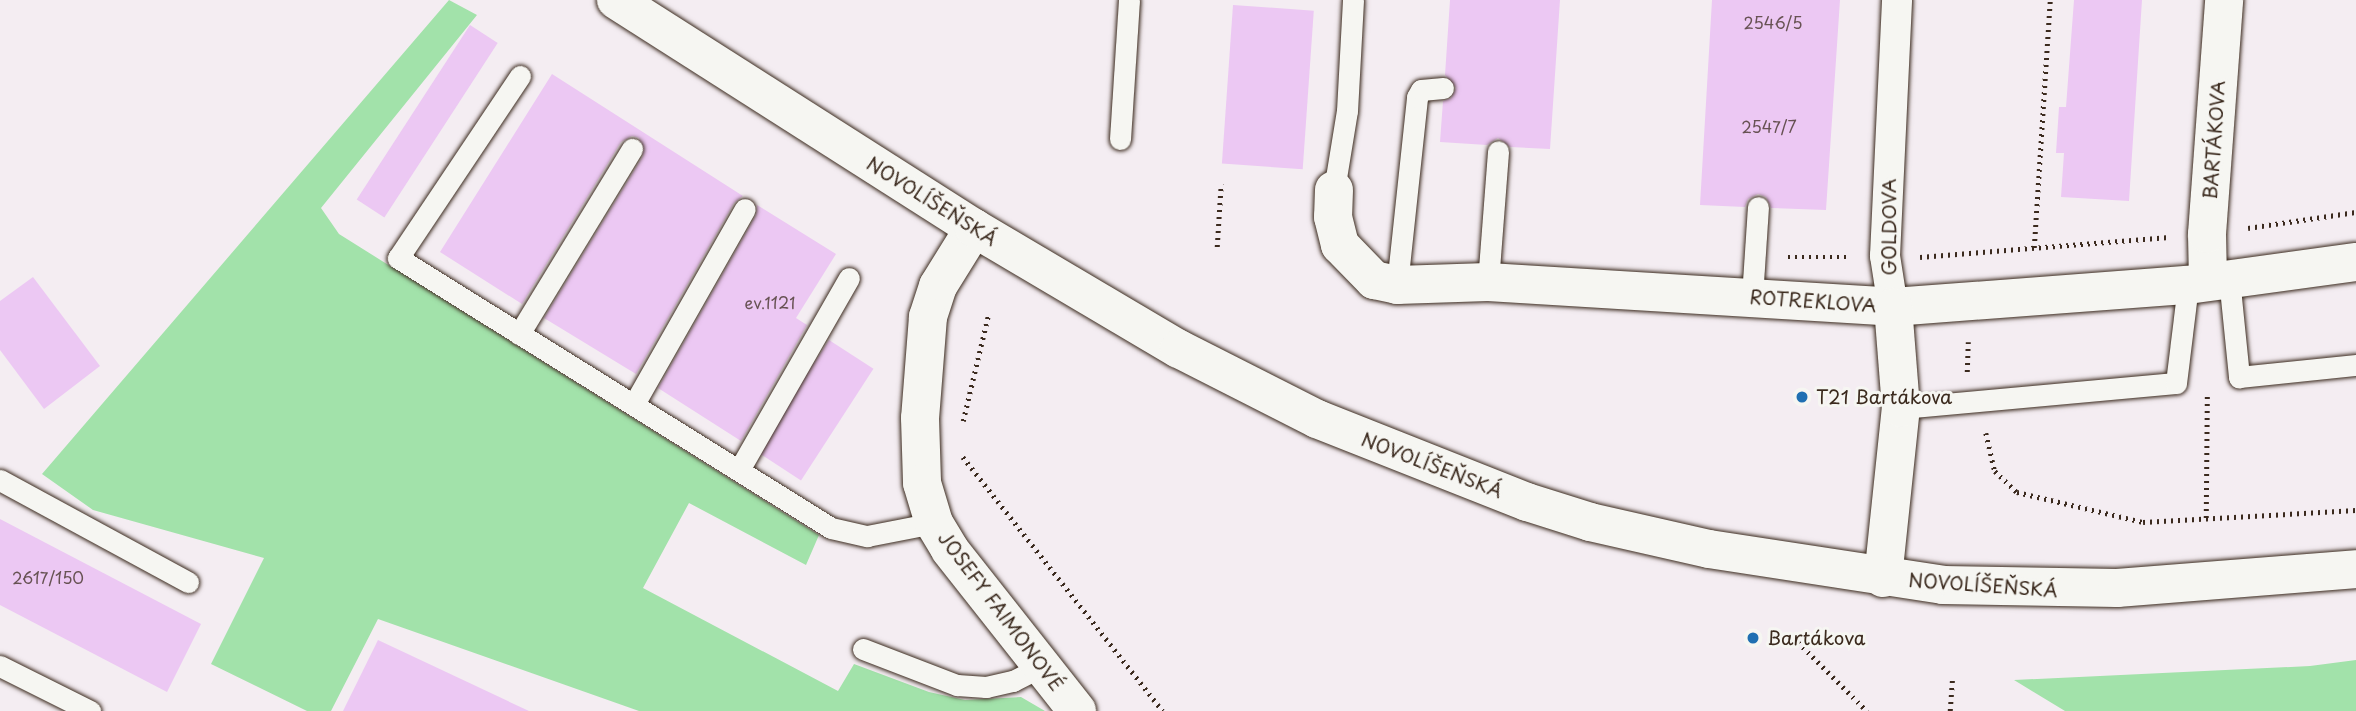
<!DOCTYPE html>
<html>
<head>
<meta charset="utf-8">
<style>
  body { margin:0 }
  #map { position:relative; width:2356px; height:711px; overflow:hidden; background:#f4edf2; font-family:"Playpen Sans",sans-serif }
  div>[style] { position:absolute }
  .green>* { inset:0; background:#a2e2aa }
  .building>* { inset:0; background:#ecc8f3; transform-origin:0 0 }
  .path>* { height:4.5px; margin-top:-2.25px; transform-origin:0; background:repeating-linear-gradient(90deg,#3b2a1e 0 2px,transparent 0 7px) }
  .roads { filter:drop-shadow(0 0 2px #3b2a1e) drop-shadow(0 0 2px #3b2a1e) }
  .service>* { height:21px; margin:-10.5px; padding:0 10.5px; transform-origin:10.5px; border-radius:10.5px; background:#f6f6f2 }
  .pedestrian>* { height:30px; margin:-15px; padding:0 15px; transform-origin:15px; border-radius:15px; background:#f6f6f2 }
  .minor>* { height:38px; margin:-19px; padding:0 19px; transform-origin:19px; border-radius:19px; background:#f6f6f2 }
  .tertiary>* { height:38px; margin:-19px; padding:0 19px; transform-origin:19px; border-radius:19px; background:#f6f6f2 }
  .dots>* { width:19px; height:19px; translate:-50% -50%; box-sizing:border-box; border:4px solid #f6f6f2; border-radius:50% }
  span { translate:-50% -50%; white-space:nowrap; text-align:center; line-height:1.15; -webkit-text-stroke:6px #f6f6f2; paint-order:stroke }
  .number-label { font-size:16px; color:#675253 }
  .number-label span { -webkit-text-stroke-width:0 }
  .street-label { font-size:19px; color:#3b2a1e }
  .poi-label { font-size:19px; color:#3b2a1e }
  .left { translate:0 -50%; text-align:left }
</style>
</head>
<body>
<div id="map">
  <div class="green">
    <div style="clip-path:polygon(449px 0,477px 15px,321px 208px,339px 234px,819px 535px,806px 565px,689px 503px,643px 588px,838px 691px,854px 664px,929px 692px,965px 700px,1021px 697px,1045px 711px,639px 711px,378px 619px,331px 711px,307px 711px,211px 664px,264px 558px,93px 510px,42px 474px)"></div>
    <div style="clip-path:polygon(2356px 660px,2356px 711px,2065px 711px,2014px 680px,2310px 666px)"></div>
  </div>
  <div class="building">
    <div style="clip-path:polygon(1450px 0,1560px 0,1550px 149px,1510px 147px,1498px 138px,1487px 145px,1440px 142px,1443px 101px,1451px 98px,1456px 88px,1445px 75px)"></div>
    <div style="clip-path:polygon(1712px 0,1840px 0,1826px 210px,1771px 208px,1766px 197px,1758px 194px,1748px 199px,1745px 207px,1700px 205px)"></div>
    <div style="clip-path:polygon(2074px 0,2142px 0,2129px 201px,2061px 197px,2064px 153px,2056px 153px,2059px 107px,2066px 107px)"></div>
    <div style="left:1233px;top:5px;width:81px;height:159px;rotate:4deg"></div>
    <div style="left:470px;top:25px;width:33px;height:208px;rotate:33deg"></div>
    <div style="clip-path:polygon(552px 74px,743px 196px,734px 203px,636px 374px,544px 318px,643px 156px,639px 138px,632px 136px,621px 142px,522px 304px,440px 252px)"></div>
    <div style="clip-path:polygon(757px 205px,836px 254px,796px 318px,807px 325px,741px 441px,658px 388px,756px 215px)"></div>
    <div style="clip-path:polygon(33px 277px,100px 366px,44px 409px,0 350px,0 301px)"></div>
    <div style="left:829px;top:340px;width:53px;height:133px;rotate:33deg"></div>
    <div style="clip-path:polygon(0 519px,201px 624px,167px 692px,0 605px)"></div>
    <div style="clip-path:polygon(378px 640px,529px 711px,343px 711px)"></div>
  </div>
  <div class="path">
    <div style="left:2248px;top:228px;width:109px;rotate:-8.4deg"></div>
    <div style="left:1217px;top:247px;width:63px;rotate:-86.4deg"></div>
    <div style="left:2034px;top:248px;width:249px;rotate:-86.3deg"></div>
    <div style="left:1788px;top:257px;width:61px"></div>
    <div style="left:1920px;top:257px;width:247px;rotate:-4.6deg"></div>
    <div style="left:1967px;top:372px;width:30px;rotate:-88deg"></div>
    <div style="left:963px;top:421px;width:108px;rotate:-76.6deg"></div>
    <div style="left:1986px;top:433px;width:39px;rotate:77deg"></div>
    <div style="left:1995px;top:471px;width:30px;rotate:44deg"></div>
    <div style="left:2017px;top:492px;width:130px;rotate:13.4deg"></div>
    <div style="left:2143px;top:522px;width:213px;rotate:-3.2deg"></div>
    <div style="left:963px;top:457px;width:323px;rotate:51.8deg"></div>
    <div style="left:2206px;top:518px;width:124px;rotate:-89.5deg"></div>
    <div style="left:1798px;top:642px;width:98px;rotate:45deg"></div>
    <div style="left:1950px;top:711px;width:31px;rotate:-86deg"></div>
  </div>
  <div class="roads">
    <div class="service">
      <div style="left:520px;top:76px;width:219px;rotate:123.8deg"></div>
      <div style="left:398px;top:258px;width:510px;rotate:31.95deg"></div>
      <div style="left:831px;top:528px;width:37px;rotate:13deg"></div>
      <div style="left:867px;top:536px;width:68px;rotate:-11deg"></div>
      <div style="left:1120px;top:139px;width:139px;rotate:-86.3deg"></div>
      <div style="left:1334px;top:190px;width:80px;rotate:-80.7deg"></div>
      <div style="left:1347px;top:111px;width:111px;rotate:-86.9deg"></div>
      <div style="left:2229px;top:278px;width:100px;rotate:84.2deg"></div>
      <div style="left:2239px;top:377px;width:118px;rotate:-5.9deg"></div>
      <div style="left:1488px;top:282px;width:131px;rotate:-85.6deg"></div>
      <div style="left:1397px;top:285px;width:189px;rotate:-83.9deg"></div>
      <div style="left:1417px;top:97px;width:8px;rotate:-60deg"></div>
      <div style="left:1421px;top:90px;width:22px;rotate:-5deg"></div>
      <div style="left:1752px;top:297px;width:90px;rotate:-86.2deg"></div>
      <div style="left:519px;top:334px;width:217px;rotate:-58.6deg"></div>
      <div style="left:634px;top:404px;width:224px;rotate:-60.4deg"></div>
      <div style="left:1901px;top:408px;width:276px;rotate:-5.2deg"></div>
      <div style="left:2176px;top:383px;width:99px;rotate:-83deg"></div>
      <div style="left:739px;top:470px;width:221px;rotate:-60.2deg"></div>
      <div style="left:0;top:480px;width:214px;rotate:28.5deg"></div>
      <div style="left:863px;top:649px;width:101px;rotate:21deg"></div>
      <div style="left:957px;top:685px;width:29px;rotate:4deg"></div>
      <div style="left:986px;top:687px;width:28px;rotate:-13deg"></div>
      <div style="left:1013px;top:681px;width:33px;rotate:-27deg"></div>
      <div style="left:0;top:666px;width:101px;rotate:26.6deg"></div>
    </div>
    <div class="pedestrian">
      <div style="left:1893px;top:307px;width:52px;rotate:-98.9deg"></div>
      <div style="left:1885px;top:256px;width:256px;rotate:-87.3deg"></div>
    </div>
    <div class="minor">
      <div style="left:1334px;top:190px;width:27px;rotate:92deg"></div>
      <div style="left:1333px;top:217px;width:29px;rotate:76deg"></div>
      <div style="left:1340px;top:245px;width:49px;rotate:45.8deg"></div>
      <div style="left:1374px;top:280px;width:24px;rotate:12deg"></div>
      <div style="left:1397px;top:285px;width:91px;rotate:-1.9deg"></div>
      <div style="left:1488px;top:282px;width:406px;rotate:3.5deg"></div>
      <div style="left:1893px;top:307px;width:296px;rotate:-4.3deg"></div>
      <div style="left:2188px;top:285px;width:170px;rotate:-7.8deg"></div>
      <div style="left:974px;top:228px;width:68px;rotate:121.8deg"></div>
      <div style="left:938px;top:286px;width:33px;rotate:108deg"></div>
      <div style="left:928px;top:317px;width:101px;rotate:94.5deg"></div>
      <div style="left:920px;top:418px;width:65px;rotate:88.2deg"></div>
      <div style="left:922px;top:483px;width:42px;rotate:73.3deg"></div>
      <div style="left:934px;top:523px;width:31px;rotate:59deg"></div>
      <div style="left:950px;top:550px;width:205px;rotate:51.7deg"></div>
      <div style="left:2208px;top:281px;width:47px;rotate:-91.2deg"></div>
      <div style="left:2207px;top:234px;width:235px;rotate:-85.8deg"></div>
      <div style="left:1883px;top:578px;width:171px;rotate:-84deg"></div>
      <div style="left:1901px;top:408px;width:101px;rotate:-94.5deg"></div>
    </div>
    <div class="tertiary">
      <div style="left:616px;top:0;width:424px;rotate:32.5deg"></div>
      <div style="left:974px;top:228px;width:238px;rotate:30.6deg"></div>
      <div style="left:1179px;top:349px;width:155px;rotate:26.9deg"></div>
      <div style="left:1317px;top:419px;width:226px;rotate:21.6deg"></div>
      <div style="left:1527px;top:502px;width:66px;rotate:17.6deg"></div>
      <div style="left:1590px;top:522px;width:122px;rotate:12.8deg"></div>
      <div style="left:1709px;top:549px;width:237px;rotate:8.7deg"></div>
      <div style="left:1943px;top:585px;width:174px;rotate:1deg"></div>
      <div style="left:2117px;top:588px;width:240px;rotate:-4.5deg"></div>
    </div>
  </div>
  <div class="dots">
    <div style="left:1802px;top:397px;background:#1f6fb2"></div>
    <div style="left:1753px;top:638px;background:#1f6fb2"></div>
  </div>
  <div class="number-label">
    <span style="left:1773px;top:22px">2546/5</span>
    <span style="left:1769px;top:126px">2547/7</span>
    <span style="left:770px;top:302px">ev.1121</span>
    <span style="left:48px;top:577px">2617/150</span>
  </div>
  <div class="street-label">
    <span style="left:2214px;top:140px;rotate:-86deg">BARTÁKOVA</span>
    <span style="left:932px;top:201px;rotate:32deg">NOVOLÍŠEŇSKÁ</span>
    <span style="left:1889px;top:227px;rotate:-90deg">GOLDOVA</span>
    <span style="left:1813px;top:301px;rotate:4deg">ROTREKLOVA</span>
    <span style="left:1432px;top:465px;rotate:21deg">NOVOLÍŠEŇSKÁ</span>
    <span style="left:1983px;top:585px;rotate:4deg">NOVOLÍŠEŇSKÁ</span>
    <span style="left:1001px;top:611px;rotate:53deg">JOSEFY FAIMONOVÉ</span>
  </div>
  <div class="poi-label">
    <span class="left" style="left:1816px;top:397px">T21 Bartákova</span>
    <span class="left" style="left:1767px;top:638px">Bartákova</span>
  </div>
</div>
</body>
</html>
